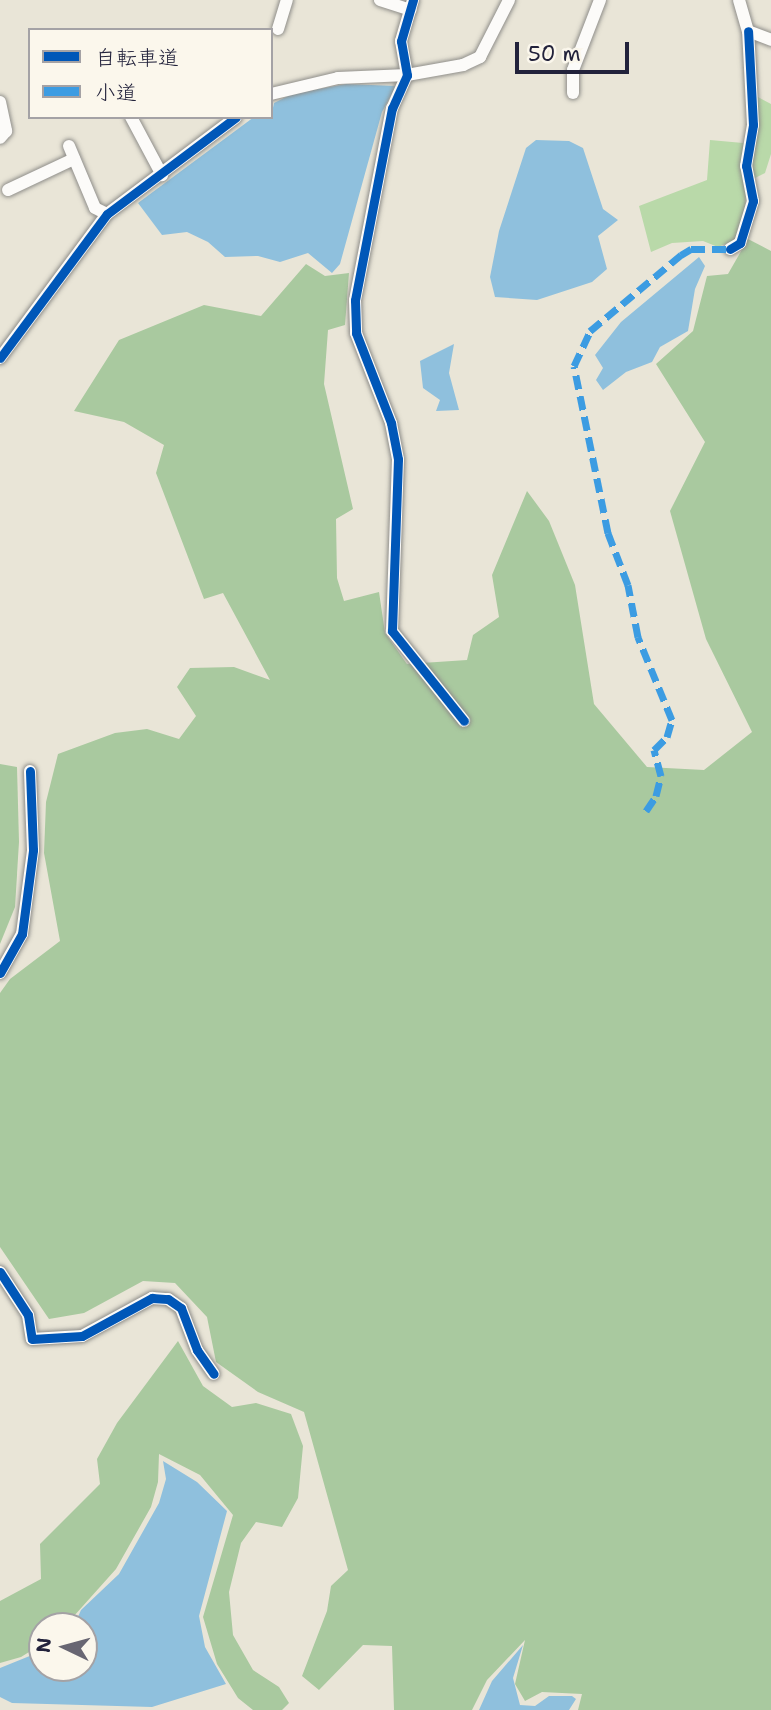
<!DOCTYPE html>
<html>
<head>
<meta charset="utf-8">
<style>
  body { margin:0 }
  #map { position:relative; width:771px; height:1710px; overflow:hidden; background:#e9e5d7; font-family:"Shantell Sans","Klee One",sans-serif }
  div>[style] { position:absolute }
  .green>* { inset:0; background:#b9d9a9 }
  .forest>* { inset:0; background:#a9c99f }
  .water>* { inset:0; background:#8fc0dd }
  .roads { filter:drop-shadow(0 0 2px #8f8e8a) drop-shadow(0 0 2px #8f8e8a) }
  .street>* { height:12px; margin:-6px; padding:0 6px; transform-origin:6px; border-radius:6px; background:#fcfbf9 }
  .quiet>* { height:7px; margin-top:-3.5px; transform-origin:0; background:repeating-linear-gradient(90deg,#3c9ce2 0 14px,transparent 0 21px) }
  .cycleway>* { height:9px; margin:-4.5px; padding:0 4.5px; transform-origin:4.5px; border-radius:4.5px; background:#0057b8 }
  span { translate:-50% -50%; white-space:nowrap; text-align:center; line-height:1.15; -webkit-text-stroke:7px #fbf7ec; paint-order:stroke }
  .legend { position:absolute; left:28px; top:28px; width:245px; height:91px; box-sizing:border-box; background:#fbf7ec; border:2px solid #a4a2a5; margin:0; padding:9px 12px; list-style:none; font-size:21px; color:#22223b }
  .legend li { display:flex; align-items:center; gap:14px; height:35px }
  .legend b { width:35px; border:2px solid #a4a2a5 }
  .north { position:absolute; left:28px; top:1612px; width:70px; height:70px; box-sizing:border-box; background:#fbf7ec; border:2px solid #a4a2a5; border-radius:50%; rotate:275deg; font-size:19px; font-weight:700; line-height:28px; text-align:center; color:#22223b }
  .north::after { content:''; display:block; margin:auto; width:24px; height:32px; background:#686672; clip-path:polygon(50% 0,100% 100%,50% 72%,0 100%) }
  .scale { position:absolute; left:515px; top:42px; width:114px; height:32px; box-sizing:border-box; border:4px solid #22223b; border-top:0; padding-left:9px; font-size:21px; line-height:24px; white-space:nowrap; color:#22223b; -webkit-text-stroke:5px #fbf7ec; paint-order:stroke }
</style>
</head>
<body>
<div id="map">
  <div class="green">
    <div style="clip-path:polygon(756px 96px,771px 104px,771px 154px,765px 173px,747px 182px,744px 218px,735px 240px,718px 247px,703px 241px,672px 243px,651px 252px,639px 206px,707px 180px,710px 140px,754px 144px)"></div>
  </div>
  <div class="forest">
    <div style="clip-path:polygon(748px 239px,771px 251px,771px 1710px,578px 1710px,582px 1694px,542px 1692px,525px 1701px,515px 1684px,525px 1640px,487px 1680px,472px 1710px,394px 1710px,392px 1646px,363px 1645px,319px 1690px,302px 1676px,327px 1611px,331px 1586px,348px 1570px,304px 1412px,258px 1392px,216px 1362px,207px 1317px,175px 1283px,143px 1281px,84px 1313px,49px 1319px,0 1247px,0 993px,10px 979px,60px 941px,44px 853px,46px 802px,58px 754px,115px 733px,147px 729px,179px 739px,196px 716px,177px 687px,190px 668px,234px 667px,270px 680px,223px 593px,204px 599px,156px 473px,164px 445px,124px 422px,74px 411px,119px 340px,204px 305px,261px 316px,306px 264px,325px 276px,349px 273px,345px 325px,328px 330px,324px 384px,353px 509px,336px 519px,337px 578px,344px 601px,379px 592px,385px 633px,407px 664px,467px 660px,473px 635px,499px 617px,492px 575px,527px 491px,549px 521px,575px 585px,594px 704px,647px 767px,704px 770px,752px 732px,706px 639px,670px 511px,705px 442px,656px 364px,693px 331px,707px 276px,728px 274px)"></div>
    <div style="clip-path:polygon(0 764px,17px 767px,19px 842px,15px 907px,0 944px)"></div>
    <div style="clip-path:polygon(178px 1341px,203px 1386px,232px 1407px,256px 1403px,291px 1414px,303px 1446px,298px 1498px,282px 1527px,256px 1522px,241px 1543px,229px 1592px,233px 1635px,253px 1670px,279px 1687px,289px 1703px,282px 1710px,253px 1710px,238px 1698px,217px 1664px,203px 1617px,233px 1515px,200px 1475px,159px 1454px,158px 1482px,151px 1507px,116px 1569px,65px 1626px,42px 1626px,42px 1644px,21px 1657px,0 1663px,0 1601px,41px 1579px,40px 1544px,100px 1484px,97px 1459px,117px 1423px)"></div>
  </div>
  <div class="water">
    <div style="clip-path:polygon(346px 84px,396px 86px,382px 112px,340px 264px,332px 273px,308px 253px,280px 262px,258px 256px,225px 257px,208px 242px,187px 232px,162px 235px,138px 203px,254px 117px,271px 117px,274px 103px,292px 94px)"></div>
    <div style="clip-path:polygon(536px 140px,569px 141px,583px 148px,603px 209px,618px 220px,598px 236px,607px 269px,592px 282px,537px 300px,495px 297px,490px 277px,499px 231px,526px 148px)"></div>
    <div style="clip-path:polygon(699px 257px,705px 266px,695px 289px,688px 331px,660px 347px,652px 362px,626px 372px,603px 390px,596px 380px,603px 368px,595px 355px,621px 322px)"></div>
    <div style="clip-path:polygon(454px 344px,449px 373px,459px 410px,436px 411px,440px 400px,423px 388px,420px 361px)"></div>
    <div style="clip-path:polygon(163px 1461px,197px 1482px,227px 1511px,199px 1616px,205px 1647px,226px 1684px,152px 1707px,12px 1703px,0 1697px,0 1668px,42px 1651px,42px 1668px,84px 1668px,84px 1626px,74px 1626px,81px 1610px,119px 1574px,159px 1503px,166px 1479px)"></div>
    <div style="clip-path:polygon(523px 1645px,513px 1678px,520px 1705px,535px 1706px,549px 1696px,572px 1696px,576px 1699px,569px 1710px,479px 1710px,492px 1681px)"></div>
  </div>
  <div class="roads">
    <div class="street">
      <div style="left:380px;top:0;width:32px;rotate:18deg"></div>
      <div style="left:413px;top:0;width:43px;rotate:106.3deg"></div>
      <div style="left:401px;top:41px;width:35px;rotate:80deg"></div>
      <div style="left:407px;top:75px;width:36px;rotate:114deg"></div>
      <div style="left:392px;top:108px;width:196px;rotate:100.9deg"></div>
      <div style="left:355px;top:300px;width:33px;rotate:88deg"></div>
      <div style="left:356px;top:333px;width:97px;rotate:68.7deg"></div>
      <div style="left:391px;top:423px;width:37px;rotate:79deg"></div>
      <div style="left:398px;top:459px;width:172px;rotate:92deg"></div>
      <div style="left:392px;top:631px;width:115px;rotate:51.3deg"></div>
      <div style="left:739px;top:0;width:32px;rotate:74deg"></div>
      <div style="left:748px;top:31px;width:25px;rotate:21deg"></div>
      <div style="left:278px;top:29px;width:30px;rotate:-73deg"></div>
      <div style="left:573px;top:93px;width:23px;rotate:-90deg"></div>
      <div style="left:573px;top:70px;width:75px;rotate:-68.9deg"></div>
      <div style="left:271px;top:94px;width:69px;rotate:-13.4deg"></div>
      <div style="left:338px;top:78px;width:69px;rotate:-2.5deg"></div>
      <div style="left:407px;top:75px;width:57px;rotate:-10.1deg"></div>
      <div style="left:463px;top:65px;width:19px;rotate:-25deg"></div>
      <div style="left:480px;top:57px;width:64px;rotate:-63deg"></div>
      <div style="left:0;top:102px;width:30px;rotate:78deg"></div>
      <div style="left:6px;top:131px;width:9px;rotate:131deg"></div>
      <div style="left:131px;top:117px;width:66px;rotate:61.9deg"></div>
      <div style="left:69px;top:146px;width:67px;rotate:67.2deg"></div>
      <div style="left:95px;top:208px;width:13px;rotate:27deg"></div>
      <div style="left:8px;top:190px;width:73px;rotate:-25.2deg"></div>
      <div style="left:730px;top:249px;width:12px;rotate:-31deg"></div>
      <div style="left:740px;top:243px;width:44px;rotate:-72.8deg"></div>
      <div style="left:753px;top:201px;width:36px;rotate:-101deg"></div>
      <div style="left:746px;top:166px;width:42px;rotate:-80.3deg"></div>
      <div style="left:753px;top:125px;width:94px;rotate:-93deg"></div>
      <div style="left:0;top:358px;width:179px;rotate:-53.4deg"></div>
      <div style="left:107px;top:214px;width:161px;rotate:-36.9deg"></div>
      <div style="left:0;top:973px;width:45px;rotate:-60.6deg"></div>
      <div style="left:22px;top:934px;width:85px;rotate:-82.5deg"></div>
      <div style="left:33px;top:850px;width:79px;rotate:-92.2deg"></div>
      <div style="left:0;top:1272px;width:51px;rotate:56.9deg"></div>
      <div style="left:28px;top:1315px;width:24px;rotate:81deg"></div>
      <div style="left:32px;top:1339px;width:50px;rotate:-3.4deg"></div>
      <div style="left:82px;top:1336px;width:80px;rotate:-28.5deg"></div>
      <div style="left:152px;top:1298px;width:16px;rotate:4deg"></div>
      <div style="left:168px;top:1299px;width:16px;rotate:35deg"></div>
      <div style="left:181px;top:1308px;width:45px;rotate:69.1deg"></div>
      <div style="left:197px;top:1350px;width:29px;rotate:55deg"></div>
    </div>
  </div>
  <div class="quiet">
    <div style="left:646px;top:811px;width:18px;rotate:-56deg"></div>
    <div style="left:656px;top:796px;width:21px;rotate:-76deg"></div>
    <div style="left:661px;top:776px;width:27px;rotate:-105deg"></div>
    <div style="left:654px;top:750px;width:18px;rotate:-45deg"></div>
    <div style="left:667px;top:737px;width:18px;rotate:-74deg"></div>
    <div style="left:672px;top:720px;width:90px;rotate:-112.3deg"></div>
    <div style="left:638px;top:637px;width:53px;rotate:-100.9deg"></div>
    <div style="left:628px;top:585px;width:56px;rotate:-111deg"></div>
    <div style="left:608px;top:533px;width:170px;rotate:-101.5deg"></div>
    <div style="left:574px;top:366px;width:38px;rotate:-65deg"></div>
    <div style="left:590px;top:331px;width:119px;rotate:-39.9deg"></div>
    <div style="left:681px;top:255px;width:12px;rotate:-31deg"></div>
    <div style="left:691px;top:249px;width:39px"></div>
  </div>
  <div class="cycleway">
    <div style="left:413px;top:0;width:43px;rotate:106.3deg"></div>
    <div style="left:401px;top:41px;width:35px;rotate:80deg"></div>
    <div style="left:407px;top:75px;width:36px;rotate:114deg"></div>
    <div style="left:392px;top:108px;width:196px;rotate:100.9deg"></div>
    <div style="left:355px;top:300px;width:33px;rotate:88deg"></div>
    <div style="left:356px;top:333px;width:97px;rotate:68.7deg"></div>
    <div style="left:391px;top:423px;width:37px;rotate:79deg"></div>
    <div style="left:398px;top:459px;width:172px;rotate:92deg"></div>
    <div style="left:392px;top:631px;width:115px;rotate:51.3deg"></div>
    <div style="left:730px;top:249px;width:12px;rotate:-31deg"></div>
    <div style="left:740px;top:243px;width:44px;rotate:-72.8deg"></div>
    <div style="left:753px;top:201px;width:36px;rotate:-101deg"></div>
    <div style="left:746px;top:166px;width:42px;rotate:-80.3deg"></div>
    <div style="left:753px;top:125px;width:94px;rotate:-93deg"></div>
    <div style="left:0;top:358px;width:179px;rotate:-53.4deg"></div>
    <div style="left:107px;top:214px;width:161px;rotate:-36.9deg"></div>
    <div style="left:0;top:973px;width:45px;rotate:-60.6deg"></div>
    <div style="left:22px;top:934px;width:85px;rotate:-82.5deg"></div>
    <div style="left:33px;top:850px;width:79px;rotate:-92.2deg"></div>
    <div style="left:0;top:1272px;width:51px;rotate:56.9deg"></div>
    <div style="left:28px;top:1315px;width:24px;rotate:81deg"></div>
    <div style="left:32px;top:1339px;width:50px;rotate:-3.4deg"></div>
    <div style="left:82px;top:1336px;width:80px;rotate:-28.5deg"></div>
    <div style="left:152px;top:1298px;width:16px;rotate:4deg"></div>
    <div style="left:168px;top:1299px;width:16px;rotate:35deg"></div>
    <div style="left:181px;top:1308px;width:45px;rotate:69.1deg"></div>
    <div style="left:197px;top:1350px;width:29px;rotate:55deg"></div>
  </div>
  <ul class="legend">
  <li><b style="height:9px;background:#0057b8"></b>自転車道</li>
  <li><b style="height:9px;background:#3c9ce2"></b>小道</li>
  </ul>
  <div class="north">N</div>
  <div class="scale">50 m</div>
</div>
</body>
</html>
